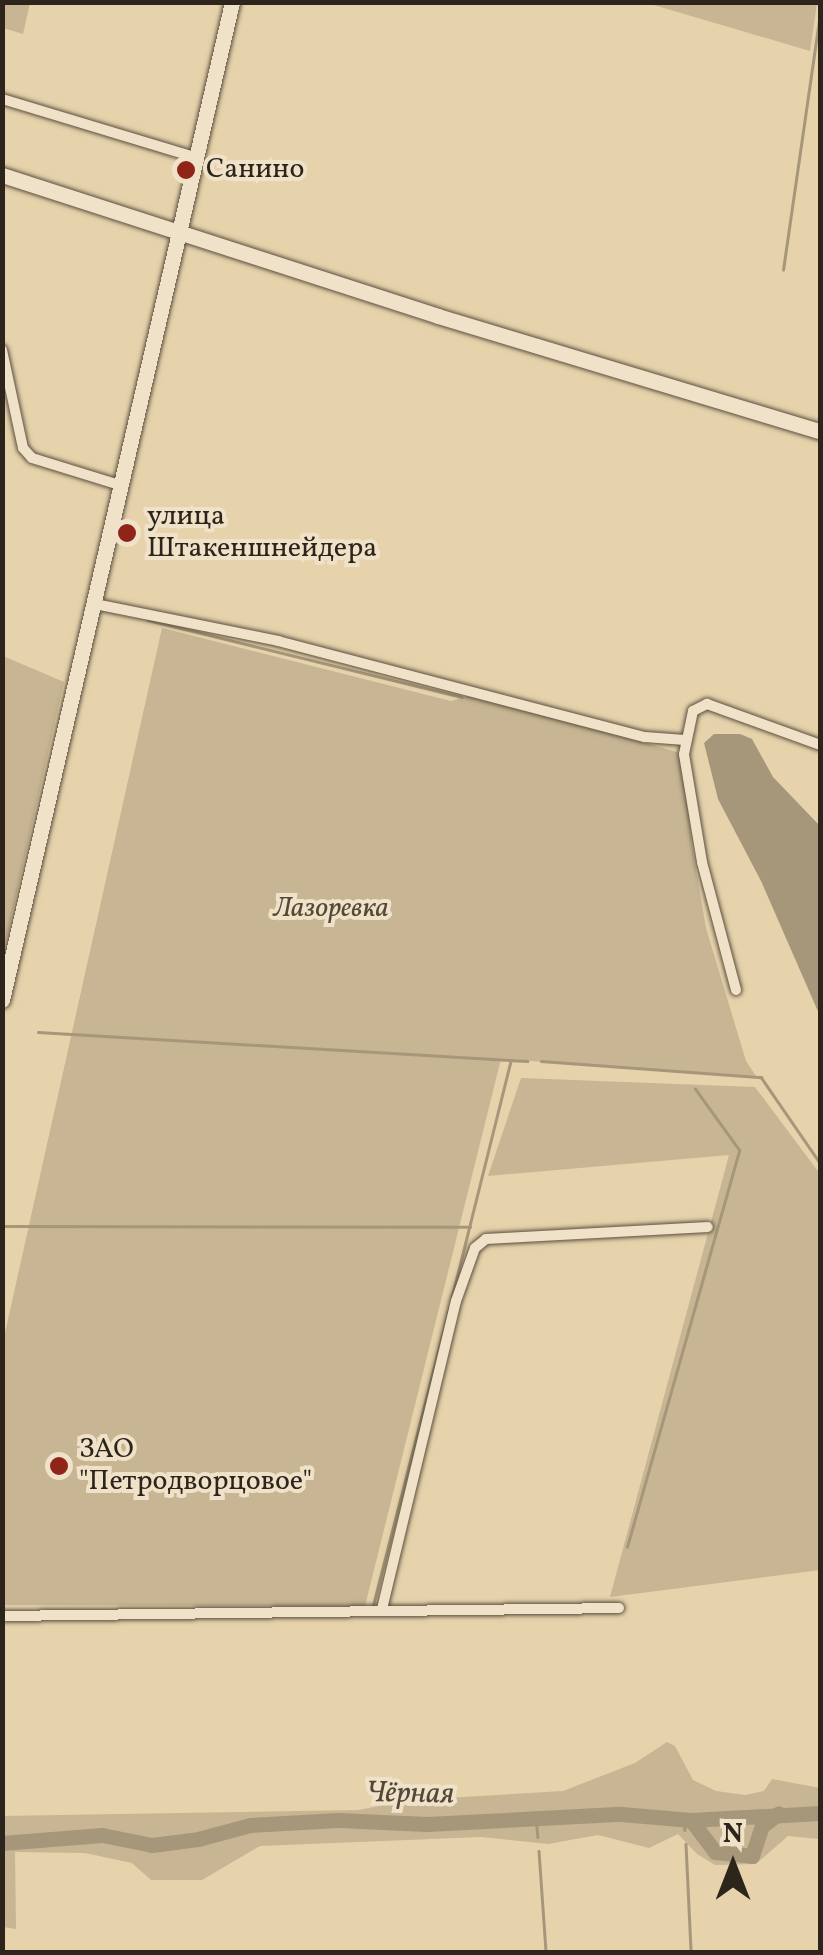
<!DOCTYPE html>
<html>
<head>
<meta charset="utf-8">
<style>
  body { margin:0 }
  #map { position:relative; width:823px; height:1955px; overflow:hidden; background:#e6d2ab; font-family:Vollkorn,serif }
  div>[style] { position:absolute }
  .green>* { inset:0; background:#c7b593 }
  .water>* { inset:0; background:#a7977a }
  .stream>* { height:2.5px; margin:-1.25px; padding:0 1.25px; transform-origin:1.25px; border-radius:1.25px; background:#a7977a }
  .river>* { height:15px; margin:-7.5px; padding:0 7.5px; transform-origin:7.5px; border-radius:7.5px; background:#a7977a }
  .roads { filter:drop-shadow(0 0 2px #5b503f) drop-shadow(0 0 2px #5b503f) }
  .street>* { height:10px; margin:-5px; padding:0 5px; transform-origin:5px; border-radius:5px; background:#efe2c8 }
  .secondary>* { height:15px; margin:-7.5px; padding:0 7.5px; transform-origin:7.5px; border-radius:7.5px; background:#efe2c8 }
  .dots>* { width:28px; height:28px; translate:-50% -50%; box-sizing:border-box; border:5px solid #efe2c8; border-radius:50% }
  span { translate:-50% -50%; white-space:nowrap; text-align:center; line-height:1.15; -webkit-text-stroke:8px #efe2c8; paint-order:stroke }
  .poi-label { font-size:28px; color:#2d251b }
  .left { translate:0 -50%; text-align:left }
  .park-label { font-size:28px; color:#544939; font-style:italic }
  .water-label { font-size:30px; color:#524738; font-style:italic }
  .frame { position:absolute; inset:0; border:5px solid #2d251b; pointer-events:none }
  .north { position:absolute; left:683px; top:1815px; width:100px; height:100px; -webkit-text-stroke:8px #efe2c8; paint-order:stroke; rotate:0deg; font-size:28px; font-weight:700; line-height:40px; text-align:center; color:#2d251b }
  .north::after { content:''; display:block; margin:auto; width:35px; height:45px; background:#2d251b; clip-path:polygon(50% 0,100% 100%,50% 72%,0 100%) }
</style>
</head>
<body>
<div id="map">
  <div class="green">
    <div style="clip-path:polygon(3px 2px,30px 3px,23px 34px,3px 28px)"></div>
    <div style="clip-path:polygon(647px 3px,817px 2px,817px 3px,810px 51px)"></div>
    <div style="clip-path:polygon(162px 628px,451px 701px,481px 693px,683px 754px,692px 847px,706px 928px,746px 1061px,756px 1076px,501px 1059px,365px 1606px,3px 1605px,3px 1342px)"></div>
    <div style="clip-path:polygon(3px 656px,64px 682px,3px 954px)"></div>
    <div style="clip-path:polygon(521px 1078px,755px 1087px,820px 1174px,820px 1570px,610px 1597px,729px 1155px,488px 1176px)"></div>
    <div style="clip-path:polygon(667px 1742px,675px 1746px,693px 1780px,716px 1791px,745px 1795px,764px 1791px,772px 1779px,820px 1788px,820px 1839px,788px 1836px,756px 1864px,715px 1865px,697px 1854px,678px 1834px,649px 1848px,598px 1835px,548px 1844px,481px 1837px,260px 1846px,202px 1880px,151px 1880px,132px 1863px,85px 1853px,15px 1852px,16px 1929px,3px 1927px,3px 1816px,358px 1810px,412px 1800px,563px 1791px,635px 1763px)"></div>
  </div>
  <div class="water">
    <div style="clip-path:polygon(714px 734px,740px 734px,752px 739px,773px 777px,820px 826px,820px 1016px,761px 881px,718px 799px,704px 743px)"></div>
  </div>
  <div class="stream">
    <div style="left:783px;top:270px;width:260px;rotate:-81.8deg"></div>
    <div style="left:148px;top:620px;width:323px;rotate:13.8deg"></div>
    <div style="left:38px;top:1032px;width:490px;rotate:3.4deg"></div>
    <div style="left:541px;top:1061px;width:221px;rotate:4.2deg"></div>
    <div style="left:761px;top:1077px;width:104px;rotate:55.5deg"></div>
    <div style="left:2px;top:1226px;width:468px;rotate:0.1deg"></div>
    <div style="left:451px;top:1300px;width:247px;rotate:-76deg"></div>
    <div style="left:627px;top:1547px;width:412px;rotate:-74.2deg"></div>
    <div style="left:739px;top:1150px;width:75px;rotate:-125.8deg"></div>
    <div style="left:373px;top:1605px;width:307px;rotate:-75.6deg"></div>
    <div style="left:536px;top:1816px;width:21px;rotate:85deg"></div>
    <div style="left:684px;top:1819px;width:11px;rotate:85deg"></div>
    <div style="left:686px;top:1844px;width:108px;rotate:87.3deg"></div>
    <div style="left:539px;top:1851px;width:101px;rotate:86deg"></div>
  </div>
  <div class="river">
    <div style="left:691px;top:1820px;width:40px;rotate:53deg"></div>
    <div style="left:715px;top:1852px;width:37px;rotate:6deg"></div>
    <div style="left:752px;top:1856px;width:32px;rotate:-72deg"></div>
    <div style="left:762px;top:1826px;width:21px;rotate:-37deg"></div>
    <div style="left:2px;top:1843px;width:100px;rotate:-4.6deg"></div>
    <div style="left:102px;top:1835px;width:51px;rotate:11.3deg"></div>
    <div style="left:152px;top:1845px;width:46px;rotate:-7.4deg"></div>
    <div style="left:198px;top:1839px;width:54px;rotate:-15.1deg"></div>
    <div style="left:250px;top:1825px;width:88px;rotate:-3.3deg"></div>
    <div style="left:338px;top:1820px;width:89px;rotate:2.6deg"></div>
    <div style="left:427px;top:1824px;width:194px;rotate:-3deg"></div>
    <div style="left:621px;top:1814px;width:70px;rotate:4.9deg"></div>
    <div style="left:691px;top:1820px;width:129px;rotate:-3.1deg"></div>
  </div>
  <div class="roads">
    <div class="street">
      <div style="left:2px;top:99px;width:204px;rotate:16.8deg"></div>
      <div style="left:2px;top:350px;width:100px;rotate:77.9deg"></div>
      <div style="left:23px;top:448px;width:13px;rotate:48deg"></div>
      <div style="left:32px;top:458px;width:95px;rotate:17.1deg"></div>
      <div style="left:95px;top:604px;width:187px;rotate:11.4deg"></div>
      <div style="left:278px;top:641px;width:379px;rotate:14.7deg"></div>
      <div style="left:645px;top:737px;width:40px;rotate:4.3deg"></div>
      <div style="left:736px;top:990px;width:132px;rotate:-104.9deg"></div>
      <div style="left:702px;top:862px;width:109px;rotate:-99.5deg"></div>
      <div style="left:684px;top:754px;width:44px;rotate:-78.2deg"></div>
      <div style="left:693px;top:711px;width:16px;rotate:-27deg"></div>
      <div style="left:707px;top:704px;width:120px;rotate:19.9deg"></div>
      <div style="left:382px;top:1609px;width:317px;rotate:-76.5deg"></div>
      <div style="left:456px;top:1301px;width:56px;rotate:-70.3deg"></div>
      <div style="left:475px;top:1248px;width:14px;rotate:-39deg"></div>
      <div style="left:486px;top:1239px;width:222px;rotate:-3.1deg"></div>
      <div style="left:2px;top:1616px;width:617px;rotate:-0.74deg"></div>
    </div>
    <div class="secondary">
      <div style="left:2px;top:175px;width:458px;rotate:17.9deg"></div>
      <div style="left:438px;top:316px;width:399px;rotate:16.8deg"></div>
      <div style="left:2px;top:1000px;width:1024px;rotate:-77.02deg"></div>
    </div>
  </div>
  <div class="dots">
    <div style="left:186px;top:170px;background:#8f2418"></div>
    <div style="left:127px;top:533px;background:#8f2418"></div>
    <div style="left:59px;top:1466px;background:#8f2418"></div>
  </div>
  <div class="poi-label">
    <span class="left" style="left:206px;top:170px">Санино</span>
    <span class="left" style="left:147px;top:533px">улица<br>Штакеншнейдера</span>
    <span class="left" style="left:79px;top:1466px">ЗАО<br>"Петродворцовое"</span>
  </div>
  <div class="park-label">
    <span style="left:331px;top:909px">Лазоревка</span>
  </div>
  <div class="water-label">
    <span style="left:410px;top:1794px;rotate:1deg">Чёрная</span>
  </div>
  <div class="frame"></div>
  <div class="north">N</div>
</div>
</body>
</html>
